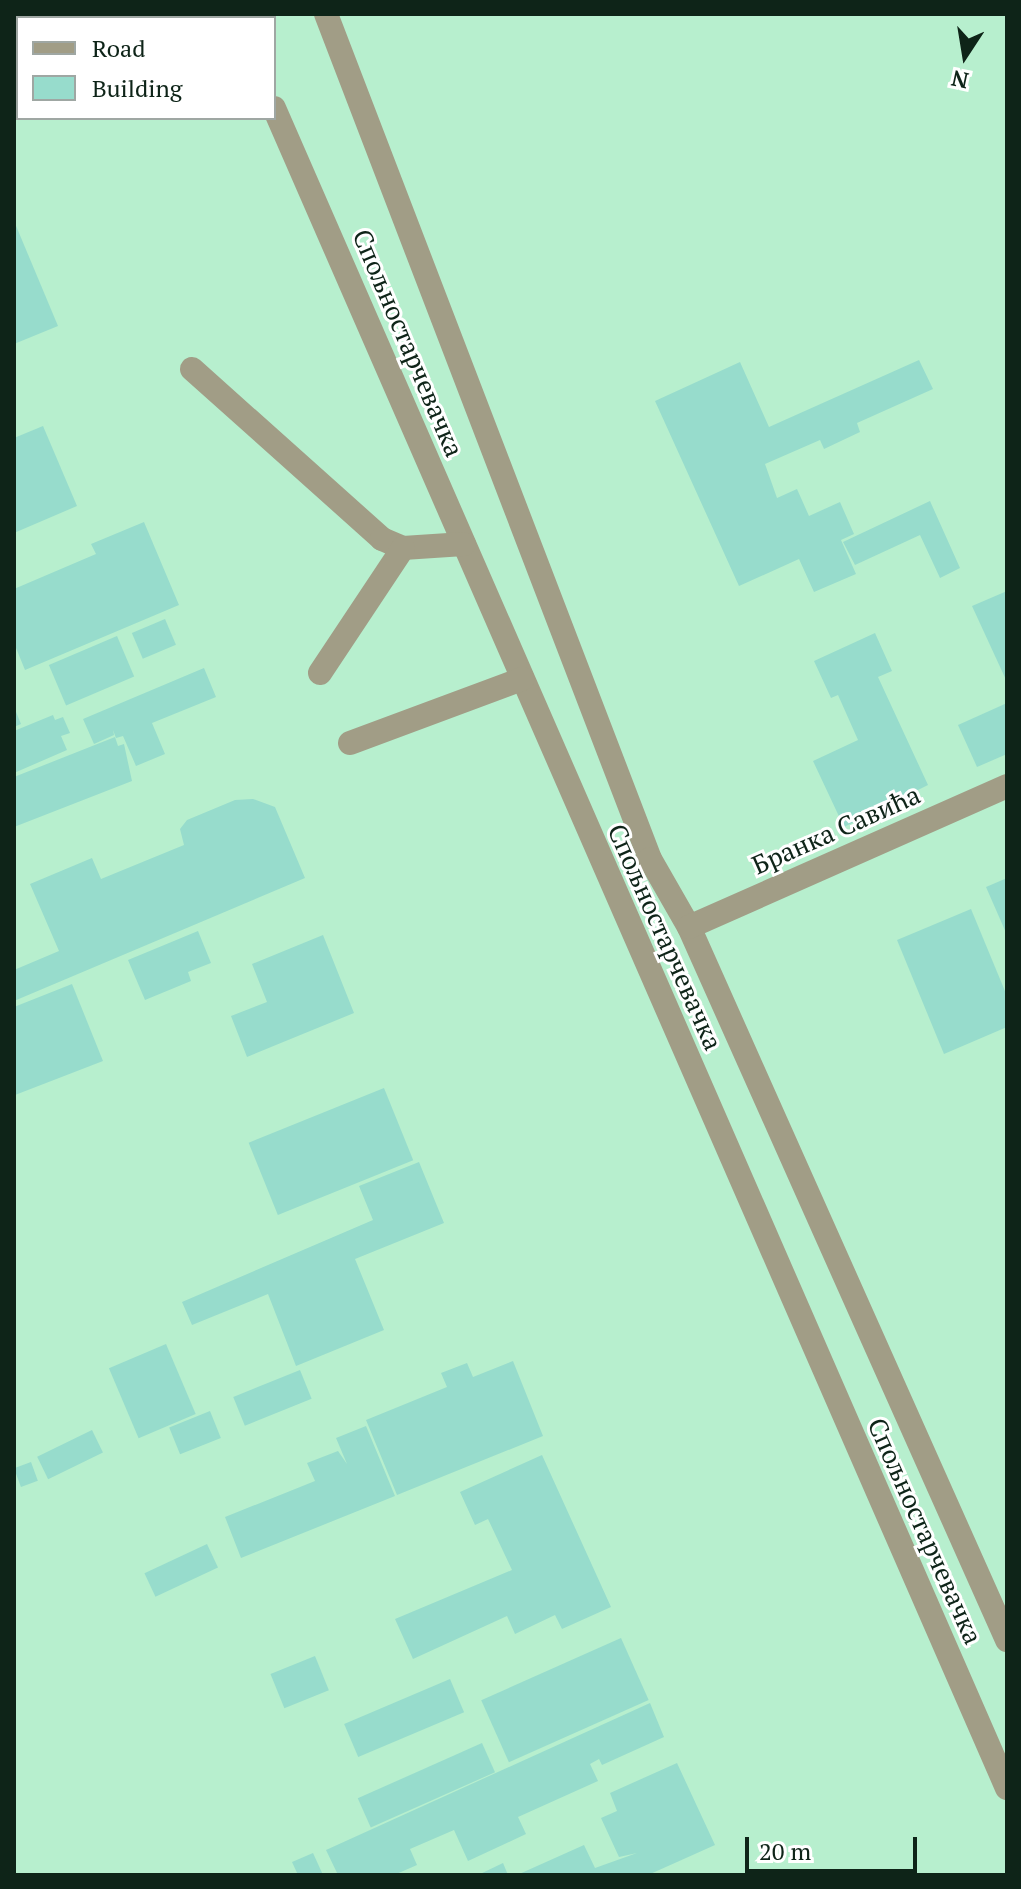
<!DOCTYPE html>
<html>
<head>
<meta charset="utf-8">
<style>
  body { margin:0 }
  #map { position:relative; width:1021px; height:1889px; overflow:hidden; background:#b7efce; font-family:"PT Serif",serif }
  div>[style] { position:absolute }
  .building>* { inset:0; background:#97dccc; transform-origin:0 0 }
  .minor>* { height:24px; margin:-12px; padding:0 12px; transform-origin:12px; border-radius:12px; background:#a19d86 }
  span { translate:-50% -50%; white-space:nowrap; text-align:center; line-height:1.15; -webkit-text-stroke:6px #fff; paint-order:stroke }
  .street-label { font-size:26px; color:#0e2418 }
  .frame { position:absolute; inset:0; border:16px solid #0e2418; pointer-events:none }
  .legend { position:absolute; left:16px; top:16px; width:260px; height:104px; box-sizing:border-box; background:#fff; border:2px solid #9fa7a3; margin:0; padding:10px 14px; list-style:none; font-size:24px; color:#0e2418 }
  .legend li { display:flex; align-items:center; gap:16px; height:40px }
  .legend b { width:40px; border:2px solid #9fa7a3 }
  .north { position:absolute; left:925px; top:16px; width:80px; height:80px; -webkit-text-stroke:6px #fff; paint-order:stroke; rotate:192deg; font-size:22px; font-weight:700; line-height:32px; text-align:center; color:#0e2418 }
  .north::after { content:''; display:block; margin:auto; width:28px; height:36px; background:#0e2418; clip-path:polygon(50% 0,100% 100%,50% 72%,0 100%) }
  .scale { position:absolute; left:745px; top:1837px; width:172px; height:36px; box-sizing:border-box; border:4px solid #0e2418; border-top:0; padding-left:10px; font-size:24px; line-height:28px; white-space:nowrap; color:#0e2418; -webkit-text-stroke:6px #fff; paint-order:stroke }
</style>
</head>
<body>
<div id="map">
  <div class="building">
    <div style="clip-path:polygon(14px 221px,58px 326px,14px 344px)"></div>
    <div style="clip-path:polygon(919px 360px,933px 389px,857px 423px,860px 432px,824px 449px,820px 440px,765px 464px,777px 498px,797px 489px,809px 516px,840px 502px,854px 534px,841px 540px,856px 574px,814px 592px,799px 559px,739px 586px,655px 401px,740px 362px,769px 427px)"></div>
    <div style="clip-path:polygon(43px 426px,77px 506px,14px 533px,14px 438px)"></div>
    <div style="clip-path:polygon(930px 501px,960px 568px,940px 578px,920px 535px,855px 565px,843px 542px)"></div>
    <div style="clip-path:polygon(144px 522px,179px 605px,25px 670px,14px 643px,14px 589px,96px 554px,91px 544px)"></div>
    <div style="clip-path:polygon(1007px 591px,1007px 682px,972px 606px)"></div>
    <div style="left:165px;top:619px;width:28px;height:36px;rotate:67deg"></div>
    <div style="clip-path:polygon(875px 633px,892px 671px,878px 677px,928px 785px,844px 827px,813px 761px,858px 740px,838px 695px,831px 698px,814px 661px)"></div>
    <div style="left:117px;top:636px;width:44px;height:74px;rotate:67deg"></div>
    <div style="clip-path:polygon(204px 668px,216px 697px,152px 723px,165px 754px,136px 766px,123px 736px,116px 738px,113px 730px,114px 735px,94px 744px,83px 719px)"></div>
    <div style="clip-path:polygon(1007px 703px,1007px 754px,977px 767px,958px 725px)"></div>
    <div style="clip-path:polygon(14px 707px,21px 724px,14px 727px)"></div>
    <div style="clip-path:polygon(53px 715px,55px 720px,63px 717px,70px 733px,61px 736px,67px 750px,14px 773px,14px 731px)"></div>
    <div style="clip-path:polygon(115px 737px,118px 746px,124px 744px,132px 781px,14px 827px,14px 777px)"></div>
    <div style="clip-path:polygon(235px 800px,253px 799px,275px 807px,305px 878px,14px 1001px,14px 970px,59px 951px,30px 884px,92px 858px,101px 879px,184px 845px,180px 829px,187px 820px)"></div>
    <div style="clip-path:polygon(1007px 878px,1007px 935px,986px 887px)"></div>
    <div style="clip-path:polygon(971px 909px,1007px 996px,1007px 1027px,944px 1054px,897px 940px)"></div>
    <div style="clip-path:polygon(198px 931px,211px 963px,188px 972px,191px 981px,145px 1000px,128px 960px)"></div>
    <div style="clip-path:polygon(323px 935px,354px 1013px,247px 1057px,231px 1016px,267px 1002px,252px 964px)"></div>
    <div style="clip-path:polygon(72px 984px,103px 1061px,15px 1095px,14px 1007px)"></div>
    <div style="left:384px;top:1088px;width:78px;height:146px;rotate:68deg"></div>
    <div style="clip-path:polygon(419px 1162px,444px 1223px,355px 1259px,384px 1330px,296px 1366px,268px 1294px,192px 1325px,182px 1302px,373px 1220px,359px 1186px)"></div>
    <div style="left:166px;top:1344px;width:76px;height:62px;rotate:67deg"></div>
    <div style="clip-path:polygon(513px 1361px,543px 1436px,397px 1495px,366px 1420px,447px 1387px,441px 1373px,467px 1363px,473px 1377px)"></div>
    <div style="left:300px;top:1370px;width:31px;height:72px;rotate:68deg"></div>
    <div style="left:210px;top:1411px;width:29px;height:44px;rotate:68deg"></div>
    <div style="clip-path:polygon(366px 1426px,395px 1496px,241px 1558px,225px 1517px,315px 1481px,307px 1463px,338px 1451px,347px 1464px,336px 1438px)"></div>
    <div style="left:92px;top:1430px;width:25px;height:61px;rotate:64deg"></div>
    <div style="clip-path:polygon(542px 1455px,611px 1607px,562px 1629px,555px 1615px,515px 1634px,507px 1616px,413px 1659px,395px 1619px,512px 1570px,488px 1519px,475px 1525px,460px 1492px)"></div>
    <div style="left:31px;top:1462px;width:20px;height:18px;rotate:70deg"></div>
    <div style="left:207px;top:1544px;width:26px;height:69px;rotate:65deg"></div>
    <div style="left:621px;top:1638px;width:68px;height:153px;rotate:66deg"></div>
    <div style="left:315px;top:1656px;width:37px;height:48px;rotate:68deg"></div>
    <div style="left:450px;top:1679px;width:36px;height:115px;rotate:67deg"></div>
    <div style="clip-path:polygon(650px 1703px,664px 1737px,602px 1765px,599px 1759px,590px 1764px,598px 1781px,518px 1817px,526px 1834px,468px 1861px,454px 1830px,410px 1849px,417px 1865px,394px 1875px,338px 1875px,326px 1850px)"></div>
    <div style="left:482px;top:1743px;width:32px;height:136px;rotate:66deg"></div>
    <div style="clip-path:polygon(677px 1763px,715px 1845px,648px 1875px,517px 1875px,584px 1845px,595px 1868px,637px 1853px,619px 1857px,601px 1818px,617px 1811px,610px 1793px)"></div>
    <div style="clip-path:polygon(313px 1853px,323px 1875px,298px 1875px,292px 1862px)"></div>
    <div style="clip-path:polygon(503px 1863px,508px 1875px,478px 1875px)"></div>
  </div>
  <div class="minor">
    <div style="left:231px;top:14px;width:4px;rotate:63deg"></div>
    <div style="left:326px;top:14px;width:905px;rotate:69.02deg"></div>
    <div style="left:650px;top:859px;width:78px;rotate:60.2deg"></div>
    <div style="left:689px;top:927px;width:781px;rotate:65.96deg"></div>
    <div style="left:274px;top:108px;width:1833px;rotate:66.43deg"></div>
    <div style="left:192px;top:369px;width:255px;rotate:41.8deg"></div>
    <div style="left:382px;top:539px;width:23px;rotate:23deg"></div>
    <div style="left:403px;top:548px;width:61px;rotate:-3.8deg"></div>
    <div style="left:320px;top:673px;width:150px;rotate:-56.4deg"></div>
    <div style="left:350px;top:743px;width:184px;rotate:-20.4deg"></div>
    <div style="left:689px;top:927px;width:348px;rotate:-23.9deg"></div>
  </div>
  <div class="street-label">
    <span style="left:408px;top:343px;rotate:67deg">Спољностарчевачка</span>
    <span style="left:836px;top:830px;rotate:-24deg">Бранка Савића</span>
    <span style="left:665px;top:937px;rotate:66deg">Спољностарчевачка</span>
    <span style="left:925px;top:1531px;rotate:66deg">Спољностарчевачка</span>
  </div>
  <div class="frame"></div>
  <ul class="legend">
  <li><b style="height:10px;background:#a19d86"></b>Road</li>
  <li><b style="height:22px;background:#97dccc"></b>Building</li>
  </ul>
  <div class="north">N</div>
  <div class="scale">20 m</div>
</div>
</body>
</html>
